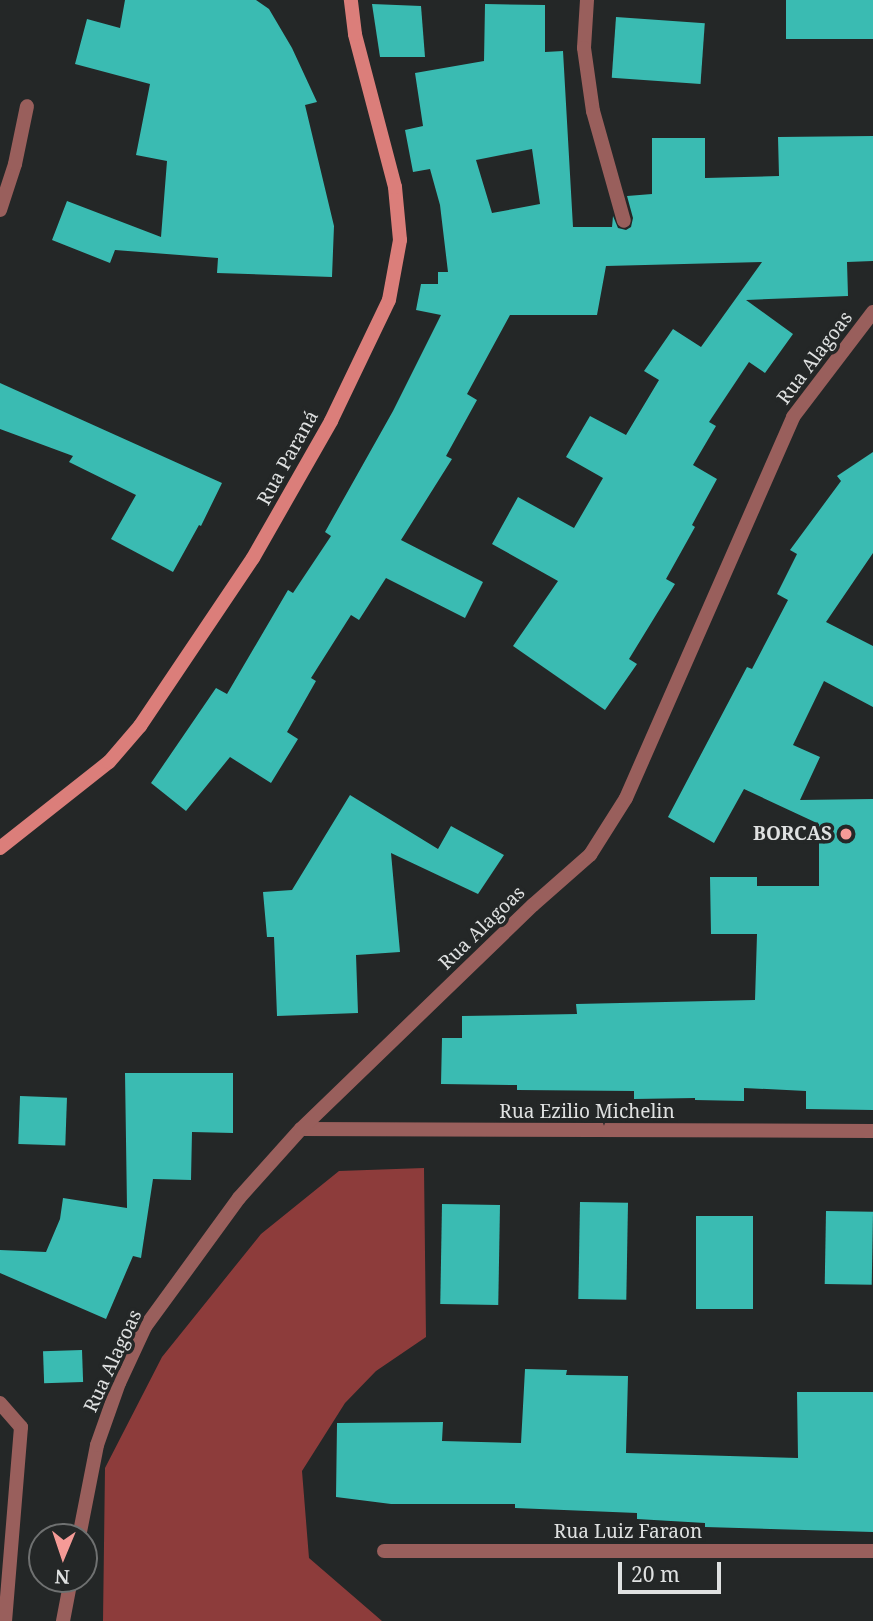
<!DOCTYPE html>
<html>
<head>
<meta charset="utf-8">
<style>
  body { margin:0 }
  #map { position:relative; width:873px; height:1621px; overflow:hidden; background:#242727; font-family:"Noto Serif",serif }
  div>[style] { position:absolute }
  .forest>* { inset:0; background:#8d3c3b }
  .building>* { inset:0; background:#3abbb2; transform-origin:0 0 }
  .street>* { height:14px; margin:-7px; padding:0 7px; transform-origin:7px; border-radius:7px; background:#995f5c }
  .secondary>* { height:14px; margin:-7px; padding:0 7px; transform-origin:7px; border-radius:7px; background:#db7e7a }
  .dots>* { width:19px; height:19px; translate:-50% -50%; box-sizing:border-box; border:4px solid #242727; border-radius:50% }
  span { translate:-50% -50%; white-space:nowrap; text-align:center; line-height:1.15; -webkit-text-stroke:7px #242727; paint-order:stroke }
  .street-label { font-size:19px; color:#dfe1e1 }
  .poi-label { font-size:19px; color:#dfe1e1; font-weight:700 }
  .right { translate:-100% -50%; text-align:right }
  .north { position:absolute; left:28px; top:1523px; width:70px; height:70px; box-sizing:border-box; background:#242727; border:2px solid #6f7171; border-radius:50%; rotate:182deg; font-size:19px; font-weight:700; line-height:28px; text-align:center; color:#dfe1e1 }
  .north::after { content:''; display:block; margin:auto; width:24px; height:32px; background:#f59b97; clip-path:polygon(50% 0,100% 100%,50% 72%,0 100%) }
  .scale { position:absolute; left:618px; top:1562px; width:103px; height:32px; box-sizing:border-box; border:4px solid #dfe1e1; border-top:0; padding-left:9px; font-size:21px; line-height:24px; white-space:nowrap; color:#dfe1e1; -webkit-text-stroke:5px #242727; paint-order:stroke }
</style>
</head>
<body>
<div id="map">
  <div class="forest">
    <div style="clip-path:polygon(424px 1168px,426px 1337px,376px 1371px,345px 1403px,302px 1471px,309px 1558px,382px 1621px,103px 1621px,105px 1468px,162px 1357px,261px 1234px,339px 1171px)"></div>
  </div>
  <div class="building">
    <div style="clip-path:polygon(125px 0,256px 0,269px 9px,292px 48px,317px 102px,305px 105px,334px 226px,332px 277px,217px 273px,218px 258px,115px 250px,110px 263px,52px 240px,67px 201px,161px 237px,167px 161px,136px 155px,150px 84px,75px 64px,87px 19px,120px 28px)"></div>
    <div style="left:786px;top:0;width:87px;height:39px"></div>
    <div style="clip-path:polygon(372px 4px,421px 6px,425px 57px,380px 57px)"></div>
    <div style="clip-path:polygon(evenodd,485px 4px,545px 5px,545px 52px,563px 51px,573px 227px,612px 227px,613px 216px,618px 228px,626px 230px,631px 227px,633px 218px,627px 196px,652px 194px,652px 138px,705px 138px,705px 178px,779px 176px,778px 137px,873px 136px,873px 261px,847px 262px,848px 296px,746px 300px,793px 334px,765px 373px,749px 362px,709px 422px,716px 426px,693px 465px,717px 479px,692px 525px,695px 527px,666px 579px,675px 584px,629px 659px,637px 664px,605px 710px,513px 646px,558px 581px,492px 544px,518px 497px,574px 528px,603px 478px,566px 457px,590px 416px,626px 435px,659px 380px,644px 371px,673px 329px,701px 347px,762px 262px,606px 266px,597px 315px,510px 315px,467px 394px,477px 400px,446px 456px,452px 459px,401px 540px,483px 582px,465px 618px,386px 578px,359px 620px,351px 615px,311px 678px,316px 681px,287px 732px,298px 739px,271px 783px,230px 757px,186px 811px,151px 783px,216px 688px,227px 694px,288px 590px,293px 593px,331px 536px,325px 532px,393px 411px,441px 315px,416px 310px,421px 284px,438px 284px,438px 272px,448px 272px,440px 205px,430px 169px,413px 172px,405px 130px,423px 126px,415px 73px,484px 61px,485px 4px,532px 149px,540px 204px,492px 213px,476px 160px,532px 149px)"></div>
    <div style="left:616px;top:17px;width:89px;height:61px;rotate:4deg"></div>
    <div style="clip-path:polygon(0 383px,222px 483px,201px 526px,199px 525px,173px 572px,111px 539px,136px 495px,69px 462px,73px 456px,0 429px)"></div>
    <div style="clip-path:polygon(873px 452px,873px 553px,826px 622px,873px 646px,873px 707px,824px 681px,793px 745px,820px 757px,800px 800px,873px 799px,873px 1110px,806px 1109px,806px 1091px,744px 1088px,744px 1101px,695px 1100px,695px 1098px,634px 1099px,634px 1091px,517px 1090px,517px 1085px,441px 1084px,442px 1038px,462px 1038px,462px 1016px,577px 1014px,576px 1004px,755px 1000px,757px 934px,711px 934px,710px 877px,757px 877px,757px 886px,819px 886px,819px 824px,744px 789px,714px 843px,668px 817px,747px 667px,752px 669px,788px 600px,777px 594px,797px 554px,790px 550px,841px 481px,837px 476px)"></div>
    <div style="clip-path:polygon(350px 795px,438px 849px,451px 826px,504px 855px,478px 894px,391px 853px,400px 952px,356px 955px,358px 1013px,277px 1016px,274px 937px,267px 937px,263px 892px,292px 890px)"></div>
    <div style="clip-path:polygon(125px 1073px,233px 1073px,233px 1133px,192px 1132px,191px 1180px,153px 1179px,141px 1258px,133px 1256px,106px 1319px,0 1273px,0 1250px,46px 1252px,60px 1219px,63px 1198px,127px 1208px)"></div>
    <div style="left:20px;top:1096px;width:47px;height:48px;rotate:2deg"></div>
    <div style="left:580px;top:1202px;width:48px;height:97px;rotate:1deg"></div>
    <div style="left:442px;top:1204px;width:58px;height:100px;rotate:1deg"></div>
    <div style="left:826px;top:1211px;width:47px;height:73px;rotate:1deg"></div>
    <div style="left:696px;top:1216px;width:57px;height:93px"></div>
    <div style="left:82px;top:1350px;width:32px;height:39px;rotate:88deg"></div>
    <div style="clip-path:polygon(525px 1369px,567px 1370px,566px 1375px,628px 1376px,626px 1453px,798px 1458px,797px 1392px,873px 1392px,873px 1532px,705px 1527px,705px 1523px,637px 1519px,637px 1513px,515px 1508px,515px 1504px,391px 1504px,336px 1497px,337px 1423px,443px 1422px,442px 1441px,521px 1443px)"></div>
  </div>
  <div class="street">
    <div style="left:587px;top:0;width:48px;rotate:93.6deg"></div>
    <div style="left:584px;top:48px;width:64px;rotate:81.9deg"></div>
    <div style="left:593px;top:111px;width:114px;rotate:74.3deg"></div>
    <div style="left:0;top:210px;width:48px;rotate:-71.9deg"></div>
    <div style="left:15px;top:164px;width:59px;rotate:-78.3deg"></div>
    <div style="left:301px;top:1129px;width:572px;rotate:0.2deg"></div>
    <div style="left:0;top:1403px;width:32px;rotate:49deg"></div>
    <div style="left:21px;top:1427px;width:195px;rotate:94.7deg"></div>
    <div style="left:79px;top:1537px;width:94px;rotate:-78.9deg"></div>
    <div style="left:97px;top:1445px;width:66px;rotate:-70.5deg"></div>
    <div style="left:119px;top:1383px;width:62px;rotate:-65.1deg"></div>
    <div style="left:145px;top:1327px;width:160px;rotate:-53.9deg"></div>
    <div style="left:239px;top:1198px;width:93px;rotate:-48.1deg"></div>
    <div style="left:301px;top:1129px;width:322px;rotate:-44deg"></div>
    <div style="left:533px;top:905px;width:76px;rotate:-41.3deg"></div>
    <div style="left:590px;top:855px;width:67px;rotate:-57.7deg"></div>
    <div style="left:626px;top:798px;width:416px;rotate:-66.3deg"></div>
    <div style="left:793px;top:417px;width:132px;rotate:-52.7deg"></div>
    <div style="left:384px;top:1551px;width:489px"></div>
    <div style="left:63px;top:1621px;width:43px;rotate:-79.2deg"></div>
  </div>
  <div class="secondary">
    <div style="left:0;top:848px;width:139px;rotate:-38.3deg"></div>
    <div style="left:109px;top:762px;width:48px;rotate:-49.3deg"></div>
    <div style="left:140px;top:726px;width:202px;rotate:-56.1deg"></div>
    <div style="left:253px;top:558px;width:158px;rotate:-60.3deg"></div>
    <div style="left:331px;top:421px;width:134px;rotate:-64.4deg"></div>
    <div style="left:389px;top:300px;width:61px;rotate:-79.6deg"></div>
    <div style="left:400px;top:240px;width:53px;rotate:-95.4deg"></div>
    <div style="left:395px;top:187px;width:158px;rotate:-104.7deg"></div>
    <div style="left:355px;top:34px;width:34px;rotate:-97deg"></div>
  </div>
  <div class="dots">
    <div style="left:846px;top:834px;background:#f59b97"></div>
  </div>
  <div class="street-label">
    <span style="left:815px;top:358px;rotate:-53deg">Rua Alagoas</span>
    <span style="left:288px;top:458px;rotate:-61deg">Rua Paraná</span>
    <span style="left:482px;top:928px;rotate:-44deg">Rua Alagoas</span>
    <span style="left:587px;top:1112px">Rua Ezilio Michelin</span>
    <span style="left:113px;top:1361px;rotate:-65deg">Rua Alagoas</span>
    <span style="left:628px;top:1532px">Rua Luiz Faraon</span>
  </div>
  <div class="poi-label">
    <span class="right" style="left:832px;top:834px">BORCAS</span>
  </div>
  <div class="north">N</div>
  <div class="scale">20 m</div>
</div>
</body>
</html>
